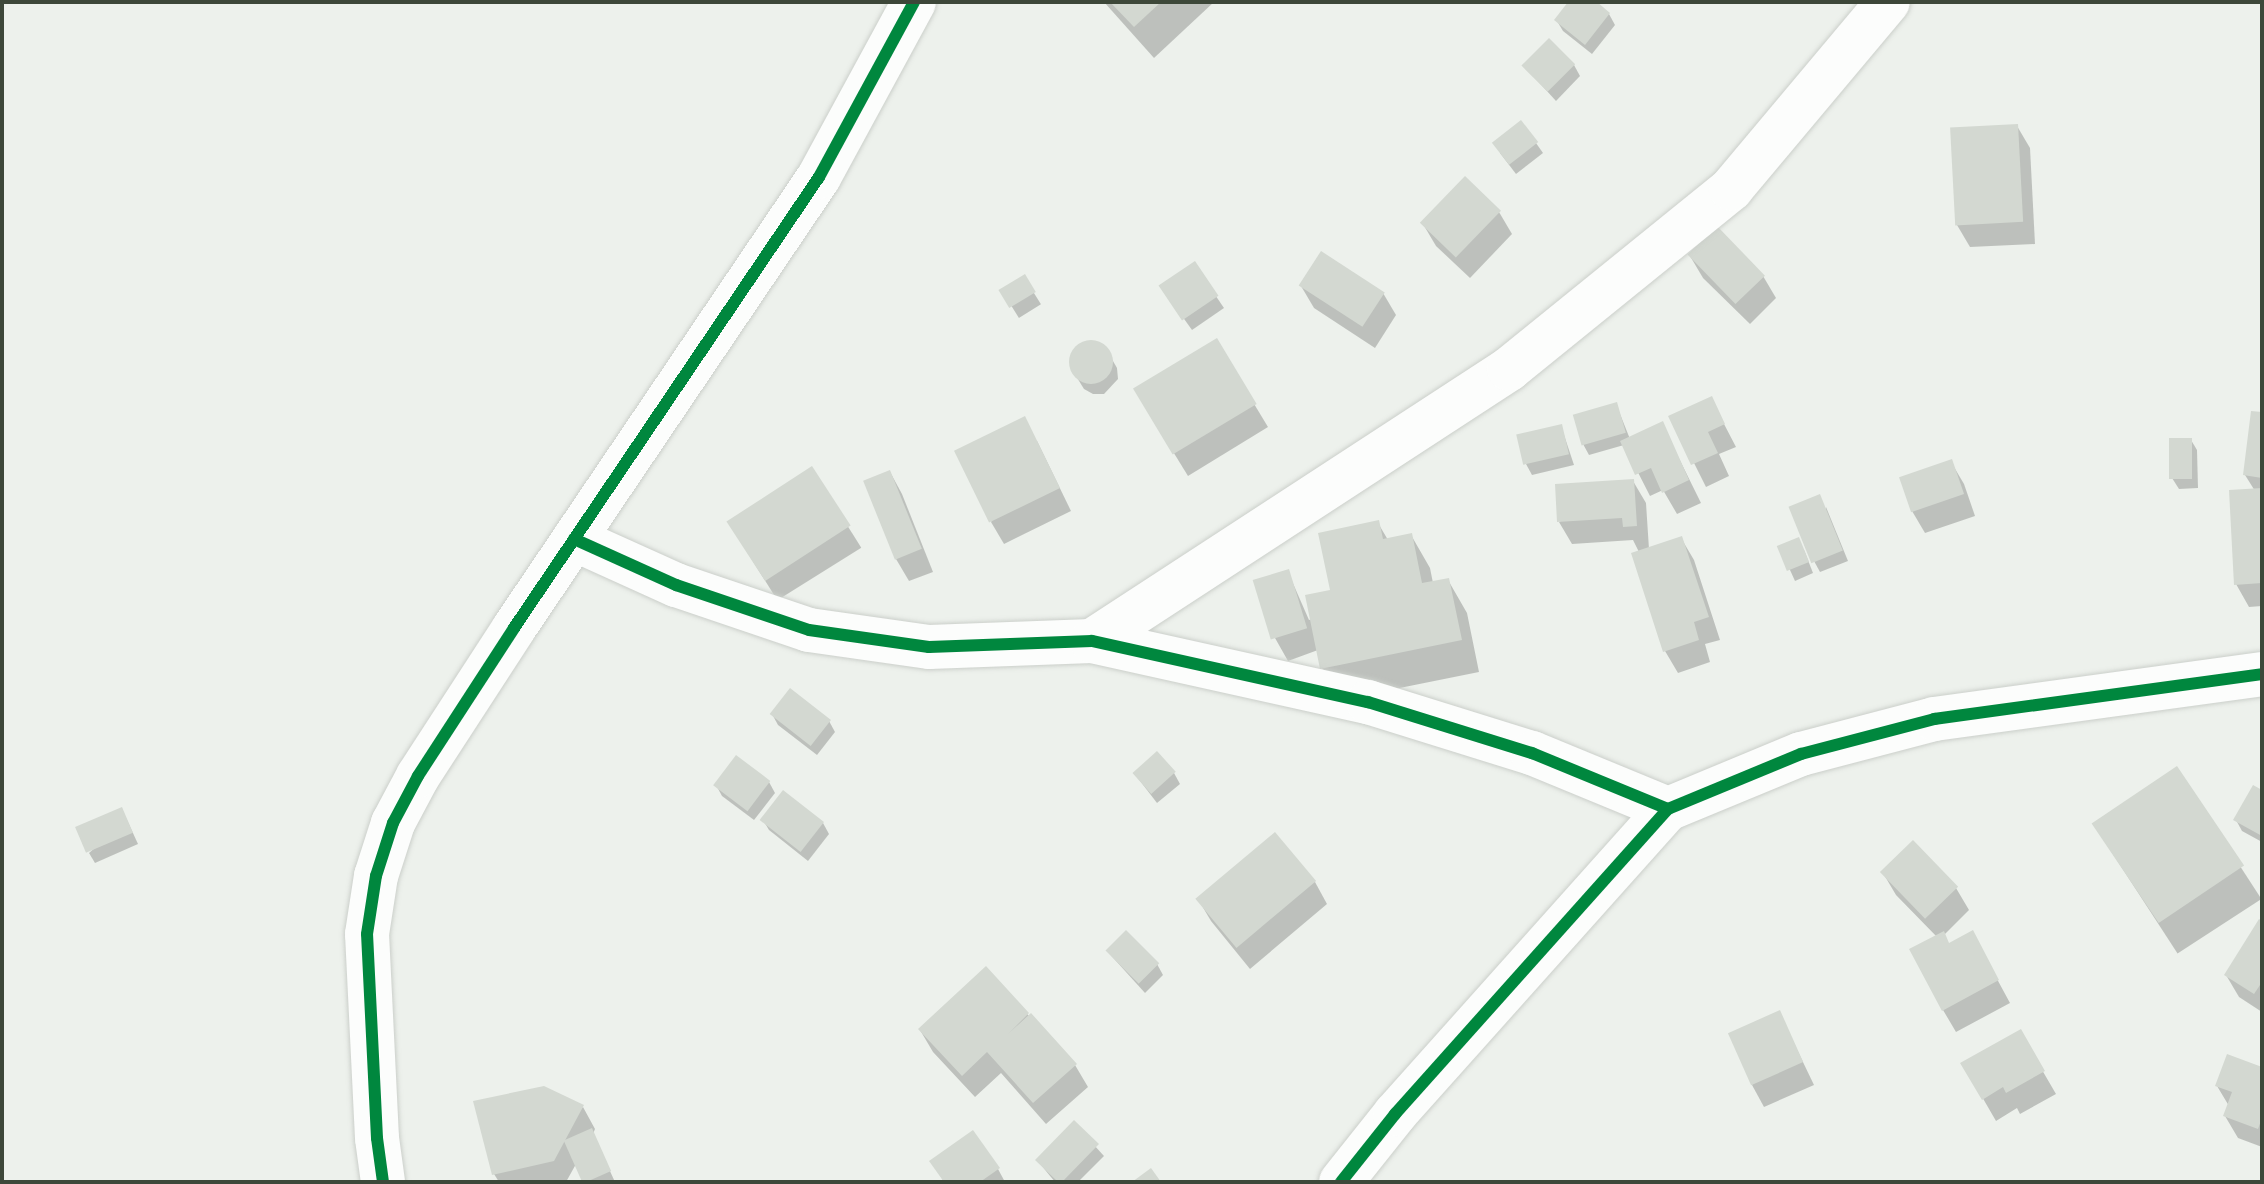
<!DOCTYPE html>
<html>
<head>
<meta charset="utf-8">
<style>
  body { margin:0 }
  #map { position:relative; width:2264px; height:1184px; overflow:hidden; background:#edf1ec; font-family:Rubik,sans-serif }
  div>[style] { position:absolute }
  .shadow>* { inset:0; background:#0003; transform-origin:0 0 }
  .building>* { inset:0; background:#d3d8d1; transform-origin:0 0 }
  .round { border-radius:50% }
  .roads { filter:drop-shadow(0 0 2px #cbcfca) drop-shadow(0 0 2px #cbcfca) }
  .street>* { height:44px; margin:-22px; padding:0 22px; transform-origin:22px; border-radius:22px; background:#fcfdfc }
  .cycleway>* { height:12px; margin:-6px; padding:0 6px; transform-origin:6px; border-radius:6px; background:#00873e }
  span { translate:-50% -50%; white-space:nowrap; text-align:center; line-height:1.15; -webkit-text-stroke:6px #fff; paint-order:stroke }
  .frame { position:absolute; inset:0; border:4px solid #3d4739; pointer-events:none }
</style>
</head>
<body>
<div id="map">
  <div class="shadow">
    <div style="clip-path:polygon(1104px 2px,1214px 2px,1154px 58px)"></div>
    <div style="clip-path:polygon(1571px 2px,1593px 2px,1609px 14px,1615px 25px,1592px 54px,1563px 31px,1557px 21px)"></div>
    <div style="clip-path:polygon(1574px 65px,1580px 76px,1556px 101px,1525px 67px)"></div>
    <div style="clip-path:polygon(2017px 126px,2030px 148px,2035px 244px,1970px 247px,1957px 225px)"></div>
    <div style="clip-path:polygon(1536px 143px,1543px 153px,1516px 174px,1500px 153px)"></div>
    <div style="clip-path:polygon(1499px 212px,1512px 234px,1470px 278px,1436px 246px,1423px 224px)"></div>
    <div style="clip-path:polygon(1690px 256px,1763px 276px,1776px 298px,1750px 324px,1703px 278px)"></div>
    <div style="clip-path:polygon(1194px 264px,1224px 308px,1192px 330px,1169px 298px)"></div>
    <div style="left:1024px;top:277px;width:32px;height:26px;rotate:58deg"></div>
    <div style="clip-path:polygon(1301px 286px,1383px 293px,1396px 315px,1375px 348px,1314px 308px)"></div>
    <div style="clip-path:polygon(1216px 341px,1268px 427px,1188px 476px,1148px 411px)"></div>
    <div style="clip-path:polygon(1085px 342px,1095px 342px,1105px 347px,1117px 368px,1118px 379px,1104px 394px,1093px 394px,1084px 389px,1071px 368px,1071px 357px)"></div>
    <div style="clip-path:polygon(1711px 399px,1736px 447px,1719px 454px,1729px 476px,1706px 487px,1671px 417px)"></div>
    <div style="clip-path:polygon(1616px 404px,1630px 439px,1662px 424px,1701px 503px,1677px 514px,1663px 490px,1650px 496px,1624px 445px,1589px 455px,1583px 444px)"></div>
    <div style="clip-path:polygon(2262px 414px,2262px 606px,2249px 607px,2236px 584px,2255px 491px,2245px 475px)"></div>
    <div style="clip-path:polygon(1561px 426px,1574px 465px,1532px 475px,1526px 464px)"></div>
    <div style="clip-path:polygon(2191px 440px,2197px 450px,2198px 488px,2179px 489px,2172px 478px)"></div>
    <div style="clip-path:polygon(1037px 441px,1071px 511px,1004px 544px,991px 522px)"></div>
    <div style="clip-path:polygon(1951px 462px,1964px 484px,1975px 516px,1925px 533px,1912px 511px)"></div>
    <div style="left:812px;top:469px;width:93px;height:99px;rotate:58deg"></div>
    <div style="clip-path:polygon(890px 472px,902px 494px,933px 572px,909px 581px,896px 559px)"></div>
    <div style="clip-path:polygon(1633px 481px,1646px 503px,1649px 549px,1681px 538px,1694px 560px,1720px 640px,1705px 644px,1710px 662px,1678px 673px,1665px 651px,1639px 552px,1633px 540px,1572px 544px,1559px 522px)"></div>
    <div style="clip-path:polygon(1826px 507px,1848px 561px,1820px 572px,1814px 561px)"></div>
    <div style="clip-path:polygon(1378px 523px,1388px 540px,1411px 535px,1430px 568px,1433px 583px,1448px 580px,1467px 613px,1479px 672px,1340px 700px,1322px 668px,1318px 650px,1288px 661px,1275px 638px,1288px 572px,1309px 620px,1312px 619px)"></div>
    <div style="clip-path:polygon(1780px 548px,1804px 550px,1813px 573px,1795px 581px)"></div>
    <div style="clip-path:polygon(772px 714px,829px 721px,835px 732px,817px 755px,778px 725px)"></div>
    <div style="left:2177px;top:769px;width:155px;height:100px;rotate:57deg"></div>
    <div style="clip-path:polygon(1134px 773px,1174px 773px,1180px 784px,1157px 803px)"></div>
    <div style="clip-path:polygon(769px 782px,775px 793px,754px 820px,722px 796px,716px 785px)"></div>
    <div style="clip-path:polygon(2262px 792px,2262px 842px,2242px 831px,2236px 820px)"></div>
    <div style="clip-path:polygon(127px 820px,138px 844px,95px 863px,89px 853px)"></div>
    <div style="clip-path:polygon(763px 820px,823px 823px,829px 834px,808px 861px,769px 830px)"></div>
    <div style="clip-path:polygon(1883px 873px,1956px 888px,1969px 910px,1944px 935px,1949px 945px,1984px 955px,2010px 1003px,1956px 1032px,1943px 1010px,1937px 937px,1896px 895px)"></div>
    <div style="clip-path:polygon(1315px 882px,1327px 904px,1250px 969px,1211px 921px,1198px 899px)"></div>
    <div style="clip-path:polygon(2262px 924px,2262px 1012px,2239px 997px,2226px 975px)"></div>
    <div style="clip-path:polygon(1107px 951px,1157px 964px,1163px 975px,1145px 993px)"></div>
    <div style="clip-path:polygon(985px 969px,1075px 1065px,1088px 1087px,1046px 1124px,1001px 1073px,975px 1097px,933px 1052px,920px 1030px)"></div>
    <div style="clip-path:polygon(1779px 1012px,1814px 1085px,1764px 1107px,1752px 1085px)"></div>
    <div style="clip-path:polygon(2020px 1032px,2056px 1094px,2020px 1114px,2017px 1108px,1996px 1121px,1963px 1064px)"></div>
    <div style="clip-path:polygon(2262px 1069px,2262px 1147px,2238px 1138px,2225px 1116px,2229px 1106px,2217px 1086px)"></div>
    <div style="clip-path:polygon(583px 1107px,595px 1129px,593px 1134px,615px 1182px,584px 1182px,576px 1164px,566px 1182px,499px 1182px,494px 1174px)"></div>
    <div style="clip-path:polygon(1074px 1123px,1104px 1156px,1078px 1182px,1055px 1182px,1037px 1160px)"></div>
    <div style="clip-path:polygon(973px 1133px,998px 1169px,1005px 1182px,944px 1182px,932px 1161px)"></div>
  </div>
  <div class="building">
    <div style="clip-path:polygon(1110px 2px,1161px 2px,1134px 27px)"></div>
    <div style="clip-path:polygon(1568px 2px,1597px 2px,1610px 13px,1585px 45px,1554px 20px)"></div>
    <div style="left:1549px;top:38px;width:37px;height:39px;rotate:45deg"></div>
    <div style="left:1521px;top:120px;width:28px;height:37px;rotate:52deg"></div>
    <div style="left:2018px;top:124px;width:98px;height:68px;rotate:87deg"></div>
    <div style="left:1465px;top:176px;width:50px;height:65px;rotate:44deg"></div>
    <div style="left:1717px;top:226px;width:69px;height:41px;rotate:46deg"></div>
    <div style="left:1321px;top:251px;width:76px;height:41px;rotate:33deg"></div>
    <div style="left:1195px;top:261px;width:42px;height:44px;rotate:56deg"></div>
    <div style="left:1025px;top:274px;width:21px;height:31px;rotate:59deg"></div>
    <div style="left:1217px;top:338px;width:77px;height:98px;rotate:59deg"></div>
    <div class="round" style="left:1069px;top:340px;width:44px;height:44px"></div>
    <div style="clip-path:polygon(1712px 396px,1725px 424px,1708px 432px,1718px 453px,1691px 465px,1668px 416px)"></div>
    <div style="left:1617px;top:402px;width:32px;height:46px;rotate:74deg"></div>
    <div style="clip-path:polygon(2251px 411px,2262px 412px,2262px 478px,2243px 475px)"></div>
    <div style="left:1025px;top:416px;width:80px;height:79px;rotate:64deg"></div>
    <div style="clip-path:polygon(1663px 421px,1689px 480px,1662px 493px,1651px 468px,1635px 475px,1620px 441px)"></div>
    <div style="left:1562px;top:424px;width:31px;height:47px;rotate:77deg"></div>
    <div style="left:2169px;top:438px;width:23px;height:41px"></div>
    <div style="left:1952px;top:459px;width:37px;height:56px;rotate:71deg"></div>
    <div style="left:812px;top:466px;width:71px;height:102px;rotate:57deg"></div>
    <div style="left:890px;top:470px;width:85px;height:29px;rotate:68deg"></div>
    <div style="clip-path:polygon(1634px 479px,1637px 526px,1623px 527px,1622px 518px,1557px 522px,1555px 484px)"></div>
    <div style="clip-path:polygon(2262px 488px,2262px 583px,2234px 585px,2229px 490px)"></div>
    <div style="left:1820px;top:494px;width:61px;height:34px;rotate:68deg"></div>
    <div style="clip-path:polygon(1379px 520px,1383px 539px,1412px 533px,1422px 583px,1449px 578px,1462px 640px,1320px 669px,1305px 595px,1330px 590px,1318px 533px)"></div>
    <div style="clip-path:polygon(1682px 536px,1709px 617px,1694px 622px,1699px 640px,1663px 652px,1631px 553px)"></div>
    <div style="left:1799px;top:537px;width:27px;height:24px;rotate:68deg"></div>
    <div style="left:1289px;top:569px;width:62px;height:38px;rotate:73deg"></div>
    <div style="left:790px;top:688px;width:52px;height:33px;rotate:38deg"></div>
    <div style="left:1157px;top:751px;width:28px;height:33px;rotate:48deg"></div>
    <div style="left:736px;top:755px;width:43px;height:38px;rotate:37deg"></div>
    <div style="left:2177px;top:766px;width:120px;height:103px;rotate:56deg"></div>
    <div style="clip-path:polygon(2253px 785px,2262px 790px,2262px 836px,2233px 820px)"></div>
    <div style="left:783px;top:790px;width:52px;height:38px;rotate:38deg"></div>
    <div style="left:122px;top:807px;width:28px;height:51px;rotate:67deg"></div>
    <div style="left:1275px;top:832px;width:64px;height:104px;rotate:50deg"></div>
    <div style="left:1913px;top:840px;width:65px;height:46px;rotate:46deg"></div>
    <div style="clip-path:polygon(2259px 919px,2262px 921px,2262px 982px,2254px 994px,2224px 975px)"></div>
    <div style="left:1126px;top:930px;width:47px;height:29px;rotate:45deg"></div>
    <div style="clip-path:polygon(1973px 930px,1999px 980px,1942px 1011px,1909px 949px,1944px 931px,1949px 943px)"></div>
    <div style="clip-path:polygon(986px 966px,1029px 1013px,1008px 1034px,1031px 1013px,1077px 1064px,1033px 1103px,987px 1052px,962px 1076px,918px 1029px)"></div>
    <div style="left:1780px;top:1010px;width:57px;height:57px;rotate:66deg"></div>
    <div style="clip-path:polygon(2021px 1029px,2045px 1071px,2006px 1093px,2003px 1087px,1982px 1100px,1960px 1063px)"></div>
    <div style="clip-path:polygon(2227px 1054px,2262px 1067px,2262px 1118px,2258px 1129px,2223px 1116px,2232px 1092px,2215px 1086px)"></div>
    <div style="clip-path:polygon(544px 1086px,584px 1105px,554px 1161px,492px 1175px,473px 1101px)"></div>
    <div style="clip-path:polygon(1074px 1120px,1099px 1144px,1062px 1182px,1058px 1182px,1035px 1160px)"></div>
    <div style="left:592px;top:1128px;width:47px;height:31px;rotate:66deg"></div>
    <div style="clip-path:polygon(973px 1130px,1000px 1168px,980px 1182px,944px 1182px,929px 1161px)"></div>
    <div style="clip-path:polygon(1151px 1168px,1161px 1182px,1132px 1182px)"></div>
  </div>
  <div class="roads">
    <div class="street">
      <div style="left:574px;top:539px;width:112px;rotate:24.3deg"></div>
      <div style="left:676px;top:585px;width:140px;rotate:18.7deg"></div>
      <div style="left:809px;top:630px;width:121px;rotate:8.1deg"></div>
      <div style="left:929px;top:647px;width:163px;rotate:-2.1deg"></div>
      <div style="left:1092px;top:641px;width:283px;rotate:12.5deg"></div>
      <div style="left:1368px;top:702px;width:172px;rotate:17.3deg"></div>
      <div style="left:1532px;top:753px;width:147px;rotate:22.4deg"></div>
      <div style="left:1092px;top:641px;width:498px;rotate:-33.1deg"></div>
      <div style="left:1509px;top:369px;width:286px;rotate:-39deg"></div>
      <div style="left:1731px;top:189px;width:244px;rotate:-50deg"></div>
      <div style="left:383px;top:1182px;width:44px;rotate:-97.8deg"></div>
      <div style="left:377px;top:1138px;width:204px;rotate:-92.8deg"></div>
      <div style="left:367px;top:934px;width:59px;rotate:-81.2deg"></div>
      <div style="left:376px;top:876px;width:56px;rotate:-72.2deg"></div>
      <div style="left:393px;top:823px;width:53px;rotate:-62deg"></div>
      <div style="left:418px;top:776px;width:176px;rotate:-57deg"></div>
      <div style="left:514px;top:628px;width:544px;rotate:-55.93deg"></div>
      <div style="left:819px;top:177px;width:199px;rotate:-61.5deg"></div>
      <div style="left:1341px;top:1182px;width:87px;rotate:-51.5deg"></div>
      <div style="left:1395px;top:1114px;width:409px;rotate:-48.2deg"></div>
      <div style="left:1668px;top:809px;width:144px;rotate:-22.5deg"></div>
      <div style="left:1801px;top:754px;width:138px;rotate:-14.7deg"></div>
      <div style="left:1934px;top:719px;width:331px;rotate:-7.8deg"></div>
    </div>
  </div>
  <div class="cycleway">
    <div style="left:574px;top:539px;width:112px;rotate:24.3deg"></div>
    <div style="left:676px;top:585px;width:140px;rotate:18.7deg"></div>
    <div style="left:809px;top:630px;width:121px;rotate:8.1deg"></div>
    <div style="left:929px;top:647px;width:163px;rotate:-2.1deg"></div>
    <div style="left:1092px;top:641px;width:283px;rotate:12.5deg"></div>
    <div style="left:1368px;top:702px;width:172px;rotate:17.3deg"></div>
    <div style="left:1532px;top:753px;width:147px;rotate:22.4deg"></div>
    <div style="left:383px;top:1182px;width:44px;rotate:-97.8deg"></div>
    <div style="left:377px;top:1138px;width:204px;rotate:-92.8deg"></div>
    <div style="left:367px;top:934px;width:59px;rotate:-81.2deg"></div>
    <div style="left:376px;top:876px;width:56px;rotate:-72.2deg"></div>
    <div style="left:393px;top:823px;width:53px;rotate:-62deg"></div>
    <div style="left:418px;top:776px;width:176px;rotate:-57deg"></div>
    <div style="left:514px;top:628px;width:544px;rotate:-55.93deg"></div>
    <div style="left:819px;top:177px;width:199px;rotate:-61.5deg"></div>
    <div style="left:1341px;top:1182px;width:87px;rotate:-51.5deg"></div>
    <div style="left:1395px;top:1114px;width:409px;rotate:-48.2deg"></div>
    <div style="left:1668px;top:809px;width:144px;rotate:-22.5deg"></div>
    <div style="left:1801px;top:754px;width:138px;rotate:-14.7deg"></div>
    <div style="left:1934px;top:719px;width:331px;rotate:-7.8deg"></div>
  </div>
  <div class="frame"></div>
</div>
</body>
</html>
